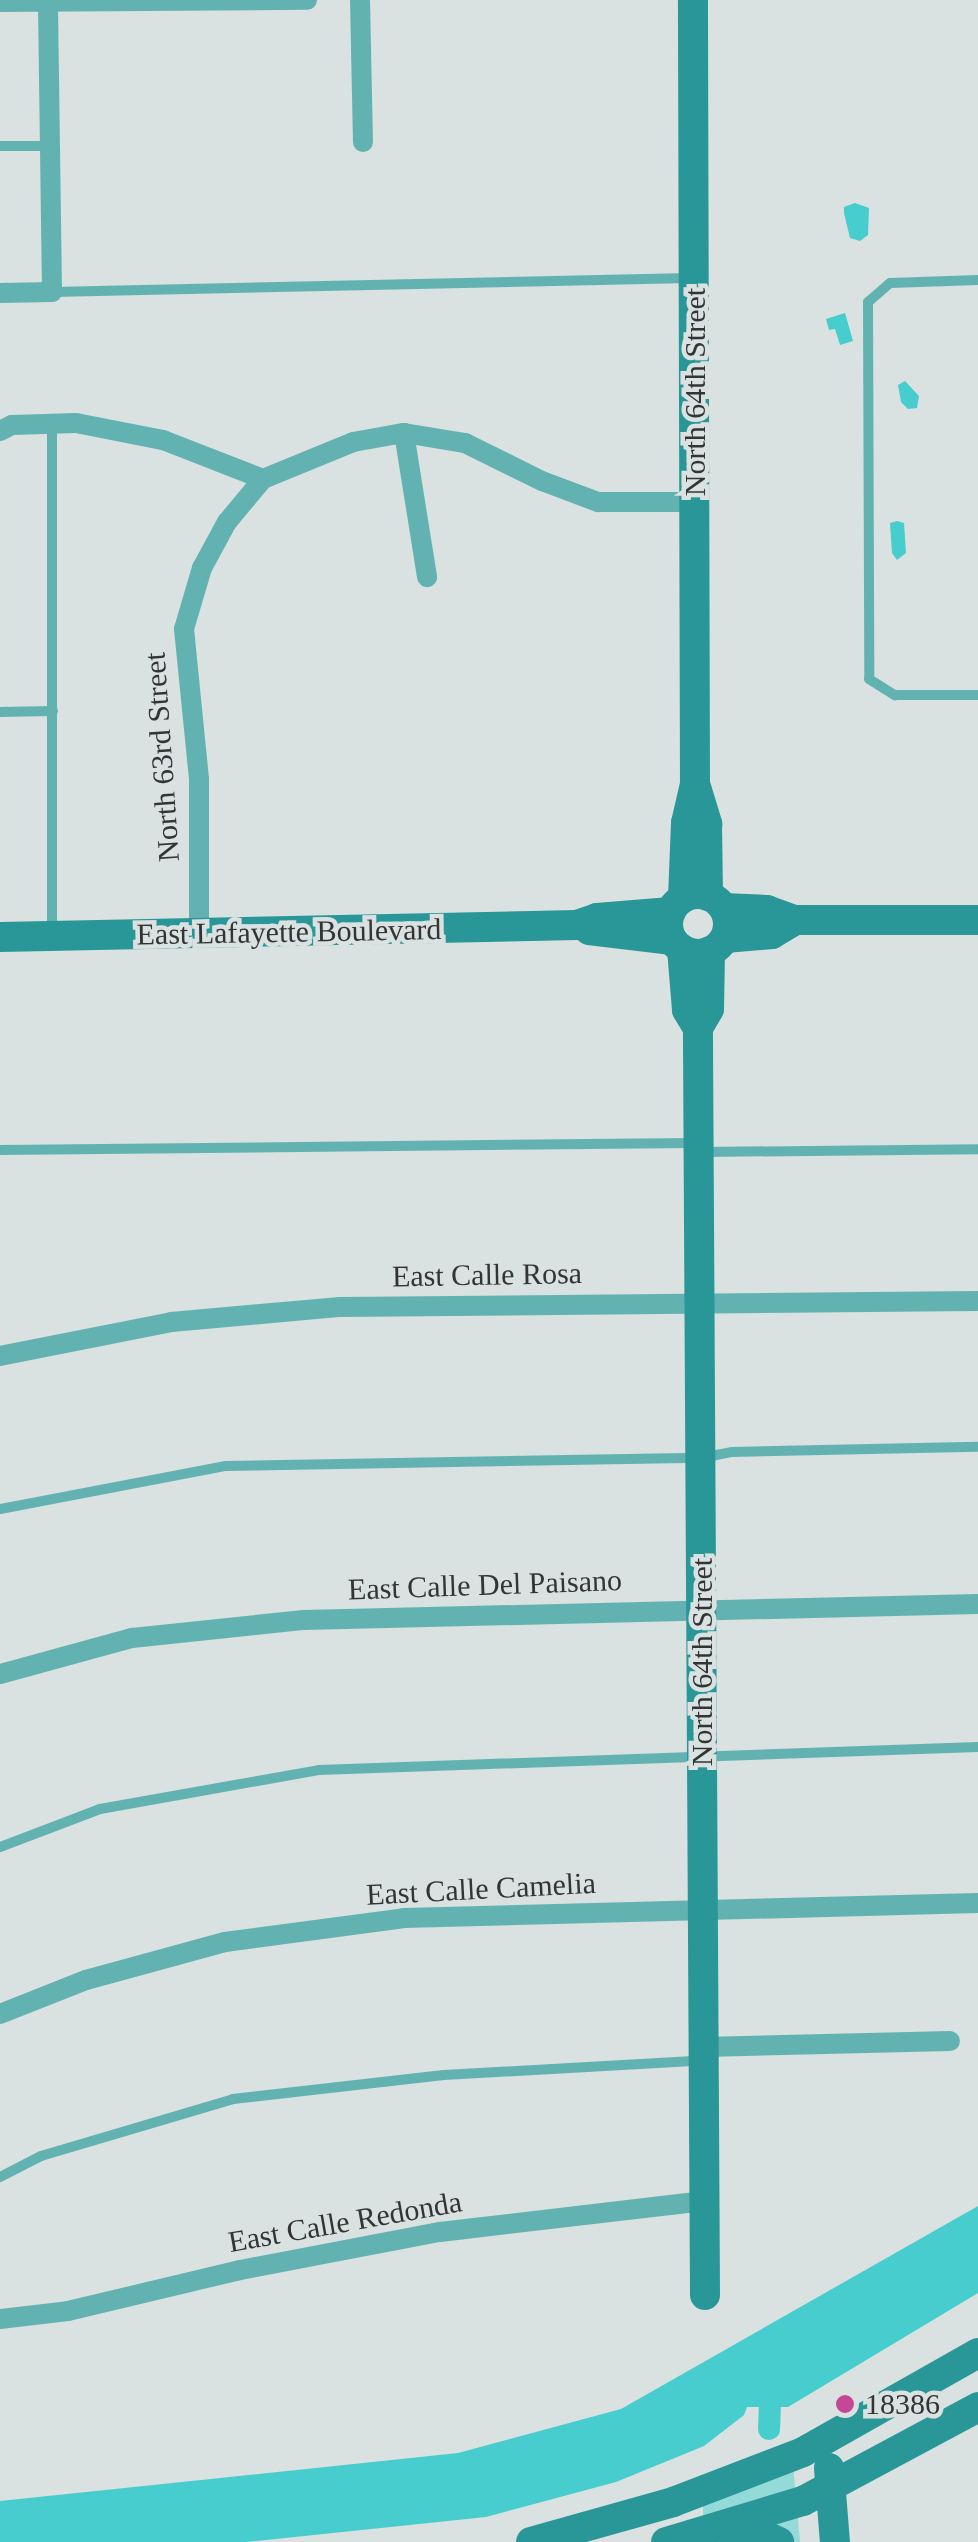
<!DOCTYPE html>
<html>
<head>
<meta charset="utf-8">
<style>
  body { margin:0 }
  #map { position:relative; width:978px; height:2542px; overflow:hidden; background:#d9e1e1; font-family:"Times New Roman",serif }
  div>[style] { position:absolute }
  .green>* { inset:0; background:#94dad9 }
  .water>* { inset:0; background:#47cdcd }
  .canal>* { height:22px; margin:-11px; padding:0 11px; transform-origin:11px; border-radius:11px; background:#47cdcd }
  .lane>* { height:10px; margin:-5px; padding:0 5px; transform-origin:5px; border-radius:5px; background:#63b2b2 }
  .street>* { height:20px; margin:-10px; padding:0 10px; transform-origin:10px; border-radius:10px; background:#63b2b2 }
  .secondary>* { height:30px; margin:-15px; padding:0 15px; transform-origin:15px; border-radius:15px; background:#299797 }
  .secondary>.ring { margin:-15px; padding:0; box-sizing:content-box; background:none; border:30px solid #299797; border-radius:50% }
  .dots>* { width:28px; height:28px; translate:-50% -50%; box-sizing:border-box; border:5px solid #d9e1e1; border-radius:50% }
  span { translate:-50% -50%; white-space:nowrap; text-align:center; line-height:1.15; -webkit-text-stroke:9px #d9e1e1; paint-order:stroke }
  .street-label { font-size:30px; color:#323534 }
  .poi-label { font-size:30px; color:#323534 }
  .left { translate:0 -50%; text-align:left }
</style>
</head>
<body>
<div id="map">
  <div class="green">
    <div style="clip-path:polygon(791px 2443px,800px 2542px,703px 2542px,703px 2478px)"></div>
  </div>
  <div class="water">
    <div style="clip-path:polygon(855px 203px,869px 208px,868px 235px,860px 241px,850px 238px,844px 213px,844px 207px)"></div>
    <div style="clip-path:polygon(845px 313px,853px 341px,840px 345px,835px 329px,829px 330px,826px 319px)"></div>
    <div style="clip-path:polygon(905px 381px,919px 396px,917px 408px,908px 409px,901px 402px,898px 385px)"></div>
    <div style="clip-path:polygon(897px 521px,904px 523px,906px 553px,897px 560px,892px 553px,890px 523px)"></div>
    <div style="clip-path:polygon(978px 2206px,978px 2293px,788px 2407px,747px 2407px,744px 2415px,704px 2446px,616px 2482px,486px 2517px,246px 2542px,0 2542px,0 2501px,458px 2453px,621px 2409px)"></div>
  </div>
  <div class="canal">
    <div style="left:769px;top:2429px;width:53px;rotate:-87.8deg"></div>
  </div>
  <div class="lane">
    <div style="left:0;top:146px;width:49px"></div>
    <div style="left:978px;top:280px;width:88px;rotate:178deg"></div>
    <div style="left:890px;top:283px;width:29px;rotate:139deg"></div>
    <div style="left:868px;top:302px;width:377px;rotate:89.8deg"></div>
    <div style="left:869px;top:679px;width:31px;rotate:32deg"></div>
    <div style="left:895px;top:695px;width:83px"></div>
    <div style="left:52px;top:292px;width:639px;rotate:-1.26deg"></div>
    <div style="left:52px;top:422px;width:508px;rotate:90deg"></div>
    <div style="left:0;top:712px;width:53px;rotate:-1.1deg"></div>
    <div style="left:0;top:1150px;width:693px;rotate:-0.58deg"></div>
    <div style="left:704px;top:1152px;width:274px;rotate:-0.6deg"></div>
    <div style="left:0;top:1509px;width:230px;rotate:-10.8deg"></div>
    <div style="left:226px;top:1466px;width:475px;rotate:-1deg"></div>
    <div style="left:701px;top:1458px;width:32px;rotate:-11deg"></div>
    <div style="left:732px;top:1452px;width:246px;rotate:-1.2deg"></div>
    <div style="left:0;top:1847px;width:107px;rotate:-20.8deg"></div>
    <div style="left:100px;top:1809px;width:222px;rotate:-10.1deg"></div>
    <div style="left:319px;top:1770px;width:659px;rotate:-2deg"></div>
    <div style="left:0;top:2177px;width:46px;rotate:-27.1deg"></div>
    <div style="left:41px;top:2156px;width:200px;rotate:-16.5deg"></div>
    <div style="left:233px;top:2099px;width:212px;rotate:-6.5deg"></div>
    <div style="left:444px;top:2075px;width:254px;rotate:-3.2deg"></div>
  </div>
  <div class="street">
    <div style="left:360px;top:0;width:142px;rotate:88.8deg"></div>
    <div style="left:0;top:2px;width:307px;rotate:-0.4deg"></div>
    <div style="left:0;top:293px;width:52px;rotate:-1.1deg"></div>
    <div style="left:52px;top:292px;width:292px;rotate:-90.8deg"></div>
    <div style="left:0;top:431px;width:13px;rotate:-27deg"></div>
    <div style="left:12px;top:425px;width:64px;rotate:-1.8deg"></div>
    <div style="left:76px;top:423px;width:89px;rotate:11.1deg"></div>
    <div style="left:163px;top:440px;width:107px;rotate:21.3deg"></div>
    <div style="left:263px;top:479px;width:97px;rotate:-22.3deg"></div>
    <div style="left:353px;top:442px;width:52px;rotate:-10deg"></div>
    <div style="left:404px;top:433px;width:62px;rotate:9.3deg"></div>
    <div style="left:465px;top:443px;width:86px;rotate:26.3deg"></div>
    <div style="left:542px;top:481px;width:60px;rotate:20.6deg"></div>
    <div style="left:598px;top:502px;width:98px"></div>
    <div style="left:404px;top:433px;width:146px;rotate:80.9deg"></div>
    <div style="left:199px;top:935px;width:156px;rotate:-90deg"></div>
    <div style="left:199px;top:779px;width:151px;rotate:-95.7deg"></div>
    <div style="left:184px;top:629px;width:64px;rotate:-73.6deg"></div>
    <div style="left:202px;top:568px;width:52px;rotate:-61.5deg"></div>
    <div style="left:227px;top:522px;width:56px;rotate:-50.1deg"></div>
    <div style="left:0;top:1356px;width:174px;rotate:-11.2deg"></div>
    <div style="left:171px;top:1322px;width:170px;rotate:-5.1deg"></div>
    <div style="left:340px;top:1307px;width:638px;rotate:-0.54deg"></div>
    <div style="left:0;top:1674px;width:137px;rotate:-15.3deg"></div>
    <div style="left:132px;top:1638px;width:173px;rotate:-6deg"></div>
    <div style="left:304px;top:1620px;width:674px;rotate:-1.36deg"></div>
    <div style="left:0;top:2014px;width:92px;rotate:-21.6deg"></div>
    <div style="left:86px;top:1980px;width:144px;rotate:-15.3deg"></div>
    <div style="left:225px;top:1942px;width:181px;rotate:-7.6deg"></div>
    <div style="left:404px;top:1918px;width:574px;rotate:-1.5deg"></div>
    <div style="left:704px;top:2047px;width:246px;rotate:-1.4deg"></div>
    <div style="left:0;top:2319px;width:68px;rotate:-6.7deg"></div>
    <div style="left:68px;top:2311px;width:177px;rotate:-13.4deg"></div>
    <div style="left:240px;top:2270px;width:204px;rotate:-10.8deg"></div>
    <div style="left:440px;top:2232px;width:266px;rotate:-6.7deg"></div>
  </div>
  <div class="secondary">
    <div style="left:696px;top:787px;width:39px;rotate:73deg"></div>
    <div style="left:707px;top:824px;width:72px;rotate:89.2deg"></div>
    <div class="ring" style="left:668px;top:894px;width:30px;height:30px"></div>
    <div style="left:683px;top:898px;width:75px;rotate:-87.7deg"></div>
    <div style="left:686px;top:823px;width:40px;rotate:-77deg"></div>
    <div style="left:695px;top:784px;width:784px;rotate:-90.15deg"></div>
    <div style="left:724px;top:908px;width:43px;rotate:2.7deg"></div>
    <div style="left:767px;top:910px;width:30px;rotate:20deg"></div>
    <div style="left:795px;top:920px;width:183px"></div>
    <div style="left:589px;top:930px;width:84px;rotate:6.9deg"></div>
    <div style="left:0;top:937px;width:577px;rotate:-1.19deg"></div>
    <div style="left:577px;top:925px;width:21px;rotate:-19deg"></div>
    <div style="left:597px;top:918px;width:74px;rotate:-4.6deg"></div>
    <div style="left:725px;top:938px;width:47px;rotate:-4.9deg"></div>
    <div style="left:772px;top:934px;width:27px;rotate:-31deg"></div>
    <div style="left:682px;top:949px;width:61px;rotate:85.3deg"></div>
    <div style="left:687px;top:1010px;width:21px;rotate:59deg"></div>
    <div style="left:705px;top:2295px;width:1267px;rotate:-90.32deg"></div>
    <div style="left:698px;top:1028px;width:22px;rotate:-60deg"></div>
    <div style="left:709px;top:1009px;width:58px;rotate:-89deg"></div>
    <div style="left:829px;top:2468px;width:74px;rotate:85.4deg"></div>
    <div style="left:730px;top:2531px;width:32px;rotate:5deg"></div>
    <div style="left:762px;top:2534px;width:19px;rotate:25deg"></div>
    <div style="left:531px;top:2542px;width:148px;rotate:-15.7deg"></div>
    <div style="left:673px;top:2502px;width:139px;rotate:-21deg"></div>
    <div style="left:803px;top:2452px;width:201px;rotate:-29.5deg"></div>
    <div style="left:666px;top:2542px;width:143px;rotate:-16.7deg"></div>
    <div style="left:803px;top:2501px;width:199px;rotate:-28.2deg"></div>
  </div>
  <div class="dots">
    <div style="left:845px;top:2404px;background:#c44897"></div>
  </div>
  <div class="street-label">
    <span style="left:695px;top:392px;rotate:-90deg">North 64th Street</span>
    <span style="left:162px;top:757px;rotate:-94deg">North 63rd Street</span>
    <span style="left:289px;top:932px;rotate:-1deg">East Lafayette Boulevard</span>
    <span style="left:487px;top:1275px;rotate:-1deg">East Calle Rosa</span>
    <span style="left:485px;top:1585px;rotate:-2deg">East Calle Del Paisano</span>
    <span style="left:702px;top:1662px;rotate:-90deg">North 64th Street</span>
    <span style="left:481px;top:1889px;rotate:-3deg">East Calle Camelia</span>
    <span style="left:345px;top:2222px;rotate:-10deg">East Calle Redonda</span>
  </div>
  <div class="poi-label">
    <span class="left" style="left:865px;top:2404px">18386</span>
  </div>
</div>
</body>
</html>
